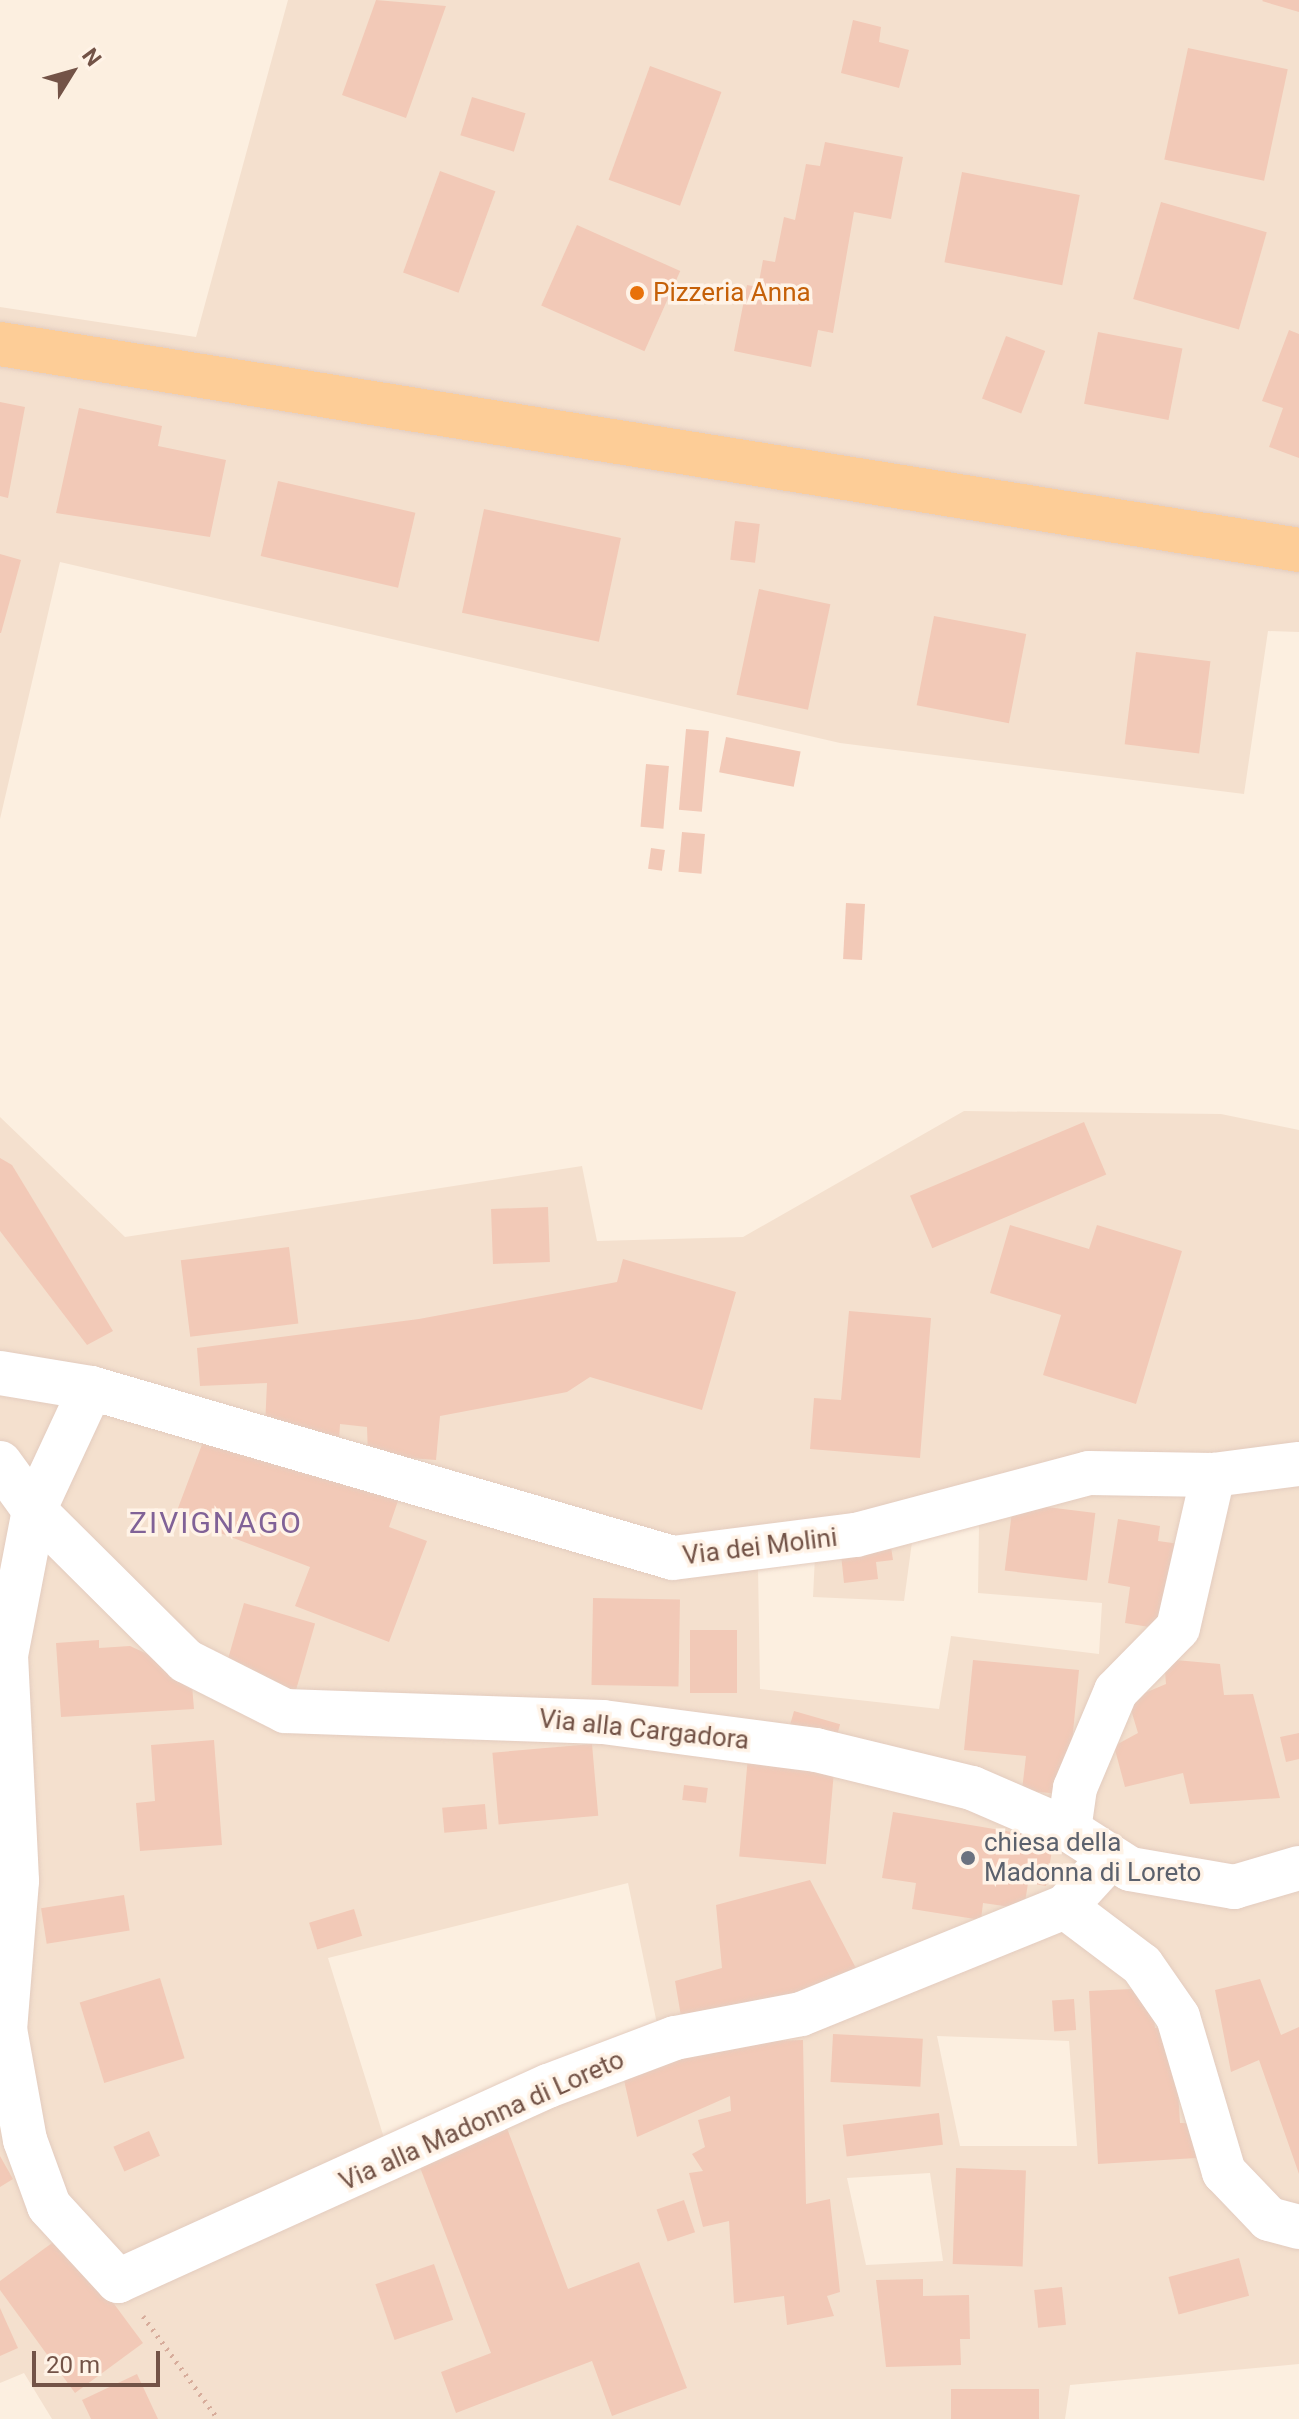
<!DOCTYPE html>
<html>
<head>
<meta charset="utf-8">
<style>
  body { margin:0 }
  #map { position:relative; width:1299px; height:2419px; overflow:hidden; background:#fcefe0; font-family:Roboto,sans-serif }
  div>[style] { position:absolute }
  .residential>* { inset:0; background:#f4e0ce }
  .building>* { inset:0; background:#f2c9b7; transform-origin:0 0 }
  .path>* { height:5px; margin-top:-2.5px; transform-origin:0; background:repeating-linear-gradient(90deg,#d7ac9b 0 2px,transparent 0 8px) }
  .roads { filter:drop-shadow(0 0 2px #e3ccbf) drop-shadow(0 0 2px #e3ccbf) }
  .minor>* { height:44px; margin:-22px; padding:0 22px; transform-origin:22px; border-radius:22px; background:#fff }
  .major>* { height:44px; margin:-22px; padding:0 22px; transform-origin:22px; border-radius:22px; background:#fdcd97 }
  .dots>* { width:22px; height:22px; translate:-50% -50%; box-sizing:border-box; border:4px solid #fff3e7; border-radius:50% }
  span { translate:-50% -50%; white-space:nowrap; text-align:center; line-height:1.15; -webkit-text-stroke:7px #fff3e7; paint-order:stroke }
  .food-label { font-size:26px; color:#c56008 }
  .left { translate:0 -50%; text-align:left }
  .street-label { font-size:26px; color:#735347 }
  .worship-label { font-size:26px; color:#5b616d }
  .quarter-label { font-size:30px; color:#806297; letter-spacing:2px }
  .north { position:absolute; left:32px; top:32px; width:80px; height:80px; -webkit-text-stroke:6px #fff3e7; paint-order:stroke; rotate:53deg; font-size:22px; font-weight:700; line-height:32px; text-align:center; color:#735347 }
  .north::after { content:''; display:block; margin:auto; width:28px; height:36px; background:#735347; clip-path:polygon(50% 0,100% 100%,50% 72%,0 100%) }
  .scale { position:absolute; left:32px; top:2351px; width:128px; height:36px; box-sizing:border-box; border:4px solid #735347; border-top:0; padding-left:10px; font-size:24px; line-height:28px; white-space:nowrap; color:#735347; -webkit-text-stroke:6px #fff3e7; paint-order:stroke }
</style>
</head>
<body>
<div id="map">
  <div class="residential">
    <div style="clip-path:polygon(288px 0,1299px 0,1299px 632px,1268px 631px,1244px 794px,840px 743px,60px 562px,0 819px,0 307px,196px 337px)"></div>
    <div style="clip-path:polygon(evenodd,964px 1111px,1221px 1114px,1299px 1130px,1299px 2364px,1070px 2385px,1065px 2419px,52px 2419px,24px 2373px,0 2383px,0 1117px,125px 1237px,582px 1166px,597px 1241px,743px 1237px,964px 1111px,979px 1525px,978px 1593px,1102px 1603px,1099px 1654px,951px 1636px,939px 1709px,760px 1689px,758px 1567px,815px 1556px,813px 1597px,904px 1601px,912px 1542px,979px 1525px,964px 1111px,628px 1883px,657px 2024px,384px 2138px,328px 1958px,628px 1883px,964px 1111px,937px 2036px,1069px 2041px,1077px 2146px,960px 2146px,937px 2036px,964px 1111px,930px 2173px,943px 2261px,866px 2265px,847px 2178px,930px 2173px)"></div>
  </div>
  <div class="building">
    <div style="clip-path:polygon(376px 0,446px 6px,406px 118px,342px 95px)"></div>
    <div style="clip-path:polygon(1263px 0,1299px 0,1299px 12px,1262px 1px)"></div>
    <div style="clip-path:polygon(853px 20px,881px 27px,879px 42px,909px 50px,899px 88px,841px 73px)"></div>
    <div style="left:1188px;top:48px;width:102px;height:114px;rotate:12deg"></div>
    <div style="left:650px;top:66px;width:76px;height:121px;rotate:20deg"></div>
    <div style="left:472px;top:97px;width:56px;height:40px;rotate:17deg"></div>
    <div style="clip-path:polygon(825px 142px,903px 157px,891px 219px,854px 212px,833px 333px,818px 330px,811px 367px,734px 351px,747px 285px,758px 287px,763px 260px,775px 262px,784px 217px,795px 220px,806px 164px,820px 166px)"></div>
    <div style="left:440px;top:171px;width:59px;height:108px;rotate:20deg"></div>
    <div style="left:962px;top:172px;width:120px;height:92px;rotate:11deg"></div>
    <div style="left:1161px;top:202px;width:110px;height:101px;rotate:16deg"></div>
    <div style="left:577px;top:225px;width:113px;height:88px;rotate:24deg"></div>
    <div style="clip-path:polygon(1289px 330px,1299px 334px,1299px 458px,1269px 447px,1283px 408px,1262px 401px)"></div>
    <div style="left:1098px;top:332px;width:86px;height:73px;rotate:11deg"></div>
    <div style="left:1006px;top:336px;width:42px;height:67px;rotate:21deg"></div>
    <div style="clip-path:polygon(0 402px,25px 407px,8px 498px,0 496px)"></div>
    <div style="clip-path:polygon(79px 408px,162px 426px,158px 446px,226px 460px,210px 537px,56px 513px)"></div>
    <div style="left:278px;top:481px;width:141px;height:77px;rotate:13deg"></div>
    <div style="left:484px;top:509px;width:140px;height:106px;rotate:12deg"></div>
    <div style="left:735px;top:521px;width:25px;height:39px;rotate:7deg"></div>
    <div style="clip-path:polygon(0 554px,21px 560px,1px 633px,0 633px)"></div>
    <div style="left:759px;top:589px;width:73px;height:108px;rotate:12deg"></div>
    <div style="left:934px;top:616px;width:94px;height:91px;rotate:11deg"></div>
    <div style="left:1136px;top:652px;width:75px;height:93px;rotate:7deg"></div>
    <div style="left:686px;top:729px;width:23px;height:81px;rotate:5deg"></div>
    <div style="left:726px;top:737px;width:76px;height:36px;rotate:11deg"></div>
    <div style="left:646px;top:764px;width:23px;height:63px;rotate:5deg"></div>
    <div style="left:682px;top:832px;width:23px;height:40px;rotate:5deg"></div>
    <div style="left:651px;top:848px;width:14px;height:21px;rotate:8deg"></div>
    <div style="left:846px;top:903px;width:19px;height:56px;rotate:3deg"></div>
    <div style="left:1084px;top:1122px;width:57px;height:189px;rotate:67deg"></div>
    <div style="clip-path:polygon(0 1158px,12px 1165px,113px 1331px,87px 1345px,0 1231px)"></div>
    <div style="left:548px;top:1207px;width:55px;height:57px;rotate:88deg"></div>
    <div style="clip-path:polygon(1010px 1225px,1089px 1249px,1097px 1225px,1182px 1251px,1136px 1404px,1043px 1375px,1061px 1315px,990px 1293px)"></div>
    <div style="left:289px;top:1247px;width:77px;height:109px;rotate:83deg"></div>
    <div style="clip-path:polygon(623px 1259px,736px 1292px,702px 1410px,590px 1377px,567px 1392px,440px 1416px,436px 1460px,368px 1455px,367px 1427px,340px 1424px,339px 1440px,265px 1426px,267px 1383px,200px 1386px,197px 1348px,419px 1319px,617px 1282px)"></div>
    <div style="clip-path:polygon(849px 1311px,931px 1318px,920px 1458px,810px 1449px,814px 1398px,841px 1400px)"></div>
    <div style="clip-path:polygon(209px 1426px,399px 1498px,389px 1527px,427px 1541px,389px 1642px,295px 1606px,310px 1567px,175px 1516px)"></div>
    <div style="left:1013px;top:1503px;width:83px;height:68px;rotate:7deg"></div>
    <div style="clip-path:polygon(1118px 1519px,1160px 1526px,1158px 1541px,1180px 1544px,1167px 1630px,1125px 1623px,1130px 1587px,1108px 1583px)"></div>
    <div style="clip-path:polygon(890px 1540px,893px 1560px,876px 1562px,878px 1579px,844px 1583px,840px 1545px)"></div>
    <div style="left:593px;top:1598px;width:87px;height:87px;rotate:1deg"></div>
    <div style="left:244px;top:1603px;width:74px;height:72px;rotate:16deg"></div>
    <div style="left:690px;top:1630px;width:47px;height:63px"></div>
    <div style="clip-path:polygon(99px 1640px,99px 1648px,130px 1646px,191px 1674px,194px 1709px,61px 1717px,56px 1643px)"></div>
    <div style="clip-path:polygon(1164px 1659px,1220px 1664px,1224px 1695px,1253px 1694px,1280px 1798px,1190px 1804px,1183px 1773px,1125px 1787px,1114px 1746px,1138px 1733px,1128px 1700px,1166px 1684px)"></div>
    <div style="clip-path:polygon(973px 1660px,1079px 1670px,1067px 1795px,1022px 1790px,1026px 1756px,964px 1750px)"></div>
    <div style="left:794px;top:1711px;width:48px;height:17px;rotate:16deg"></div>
    <div style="clip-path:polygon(1299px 1733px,1299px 1759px,1286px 1762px,1280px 1737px)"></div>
    <div style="clip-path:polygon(214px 1740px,222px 1845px,140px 1851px,136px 1803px,155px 1801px,151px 1745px)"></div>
    <div style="left:592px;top:1744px;width:72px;height:100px;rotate:85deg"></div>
    <div style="left:748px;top:1756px;width:87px;height:101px;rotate:5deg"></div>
    <div style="left:684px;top:1785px;width:24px;height:15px;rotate:7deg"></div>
    <div style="left:485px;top:1804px;width:25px;height:43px;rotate:85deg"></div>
    <div style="clip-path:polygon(893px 1812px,1054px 1839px,1046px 1886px,1028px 1883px,1024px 1909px,983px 1903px,981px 1920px,912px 1909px,916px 1883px,882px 1878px)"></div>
    <div style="clip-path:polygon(810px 1880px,859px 1974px,683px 2028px,675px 1981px,722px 1968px,716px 1905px)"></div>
    <div style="left:124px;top:1895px;width:36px;height:84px;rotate:81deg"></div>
    <div style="left:354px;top:1909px;width:28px;height:47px;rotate:73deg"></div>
    <div style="left:160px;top:1978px;width:84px;height:84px;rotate:73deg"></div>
    <div style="clip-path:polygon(1260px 1979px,1281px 2035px,1299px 2027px,1299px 2174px,1259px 2060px,1231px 2072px,1215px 1990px)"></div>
    <div style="clip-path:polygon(1152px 1988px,1155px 2028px,1174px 2027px,1180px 2123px,1194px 2123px,1196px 2158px,1098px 2164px,1089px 1991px)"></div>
    <div style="left:1074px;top:1999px;width:31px;height:22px;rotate:86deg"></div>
    <div style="left:833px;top:2034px;width:90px;height:48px;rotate:3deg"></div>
    <div style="clip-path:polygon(803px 2040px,806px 2204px,830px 2199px,840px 2292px,827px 2296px,834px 2316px,787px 2325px,784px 2296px,734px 2303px,729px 2221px,703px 2227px,689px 2173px,703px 2171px,692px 2154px,705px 2147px,698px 2120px,731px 2111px,730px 2096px,637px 2137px,621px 2067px,720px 2042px)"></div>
    <div style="left:939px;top:2113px;width:32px;height:97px;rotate:83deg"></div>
    <div style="clip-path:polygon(505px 2123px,568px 2289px,639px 2262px,687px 2388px,612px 2416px,592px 2361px,456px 2413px,441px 2372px,491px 2353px,416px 2157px)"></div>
    <div style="left:149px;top:2131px;width:27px;height:39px;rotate:66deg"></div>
    <div style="clip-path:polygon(0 2156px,13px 2179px,0 2187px)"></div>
    <div style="left:956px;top:2168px;width:70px;height:96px;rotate:2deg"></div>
    <div style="left:684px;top:2200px;width:34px;height:29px;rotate:71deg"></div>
    <div style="clip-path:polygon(63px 2235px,143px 2343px,75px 2393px,0 2290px,0 2281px)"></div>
    <div style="left:1239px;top:2258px;width:39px;height:73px;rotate:75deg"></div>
    <div style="left:434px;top:2264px;width:59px;height:62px;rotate:71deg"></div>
    <div style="clip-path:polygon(923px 2279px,923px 2296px,969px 2295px,970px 2339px,960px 2339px,961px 2365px,886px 2367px,876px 2280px)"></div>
    <div style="left:1062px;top:2287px;width:38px;height:28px;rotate:84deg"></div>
    <div style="clip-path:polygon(0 2308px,18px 2348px,0 2356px)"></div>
    <div style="clip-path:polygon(137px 2374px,158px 2419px,91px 2419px,82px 2400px)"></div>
    <div style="left:1039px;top:2389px;width:30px;height:88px;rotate:90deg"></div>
  </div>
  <div class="path">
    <div style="left:143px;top:2316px;width:127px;rotate:53.9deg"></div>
  </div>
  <div class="roads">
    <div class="minor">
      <div style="left:0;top:1373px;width:92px;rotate:9.4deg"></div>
      <div style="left:91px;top:1388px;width:135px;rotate:115deg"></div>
      <div style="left:34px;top:1510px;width:148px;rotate:100.9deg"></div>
      <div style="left:6px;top:1655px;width:226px;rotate:87.2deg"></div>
      <div style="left:17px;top:1881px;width:148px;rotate:94.6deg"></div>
      <div style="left:5px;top:2029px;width:113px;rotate:79.8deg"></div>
      <div style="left:25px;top:2140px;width:70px;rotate:70deg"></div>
      <div style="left:49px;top:2206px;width:102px;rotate:47.4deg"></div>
      <div style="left:118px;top:2281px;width:472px;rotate:-24.4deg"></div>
      <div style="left:548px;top:2086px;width:136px;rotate:-20.7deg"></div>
      <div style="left:675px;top:2038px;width:128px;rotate:-10.8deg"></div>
      <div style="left:801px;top:2014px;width:285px;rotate:-22.1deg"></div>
      <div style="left:1065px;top:1907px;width:62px;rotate:-47.6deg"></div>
      <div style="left:91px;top:1388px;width:606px;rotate:16.28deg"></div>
      <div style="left:673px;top:1558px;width:184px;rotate:-7.2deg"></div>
      <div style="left:856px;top:1535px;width:241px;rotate:-14.9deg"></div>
      <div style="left:1089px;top:1473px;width:124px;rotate:0.9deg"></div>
      <div style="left:1213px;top:1475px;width:87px;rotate:-7.3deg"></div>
      <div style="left:0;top:1463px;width:58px;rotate:54.1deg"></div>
      <div style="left:34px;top:1510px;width:214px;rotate:44.8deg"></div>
      <div style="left:186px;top:1661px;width:111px;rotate:26.8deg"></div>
      <div style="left:285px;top:1711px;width:318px;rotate:2deg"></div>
      <div style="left:603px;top:1722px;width:215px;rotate:7.5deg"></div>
      <div style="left:816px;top:1750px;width:161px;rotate:13.7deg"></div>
      <div style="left:972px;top:1788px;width:106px;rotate:23.4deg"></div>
      <div style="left:1069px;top:1830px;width:72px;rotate:32.6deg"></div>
      <div style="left:1130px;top:1869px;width:106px;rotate:9.8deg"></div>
      <div style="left:1234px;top:1887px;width:68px;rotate:-16.3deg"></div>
      <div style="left:1069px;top:1830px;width:42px;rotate:-81.9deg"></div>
      <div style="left:1075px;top:1788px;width:105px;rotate:-67.1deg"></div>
      <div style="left:1116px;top:1691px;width:88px;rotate:-45.5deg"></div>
      <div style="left:1178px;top:1628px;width:157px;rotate:-77.1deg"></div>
      <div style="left:1065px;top:1907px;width:96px;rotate:37deg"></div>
      <div style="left:1142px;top:1965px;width:63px;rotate:55.3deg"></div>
      <div style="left:1178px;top:2017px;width:162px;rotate:73.5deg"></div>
      <div style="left:1224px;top:2172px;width:65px;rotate:46.2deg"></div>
      <div style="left:1269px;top:2219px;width:31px;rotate:15deg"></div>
    </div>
    <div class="major">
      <div style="left:0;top:344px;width:1315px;rotate:9.01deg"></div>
    </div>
  </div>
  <div class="dots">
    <div style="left:637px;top:293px;background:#e8710a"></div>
    <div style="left:968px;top:1858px;background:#6b7280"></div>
  </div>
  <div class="food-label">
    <span class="left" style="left:653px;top:293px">Pizzeria Anna</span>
  </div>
  <div class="street-label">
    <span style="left:760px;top:1547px;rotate:-7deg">Via dei Molini</span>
    <span style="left:644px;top:1730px;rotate:6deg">Via alla Cargadora</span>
    <span style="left:482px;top:2121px;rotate:-24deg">Via alla Madonna di Loreto</span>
  </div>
  <div class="worship-label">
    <span class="left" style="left:984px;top:1858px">chiesa della<br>Madonna di Loreto</span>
  </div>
  <div class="quarter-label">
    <span style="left:216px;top:1523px">ZIVIGNAGO</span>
  </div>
  <div class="north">N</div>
  <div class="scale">20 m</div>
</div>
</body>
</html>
